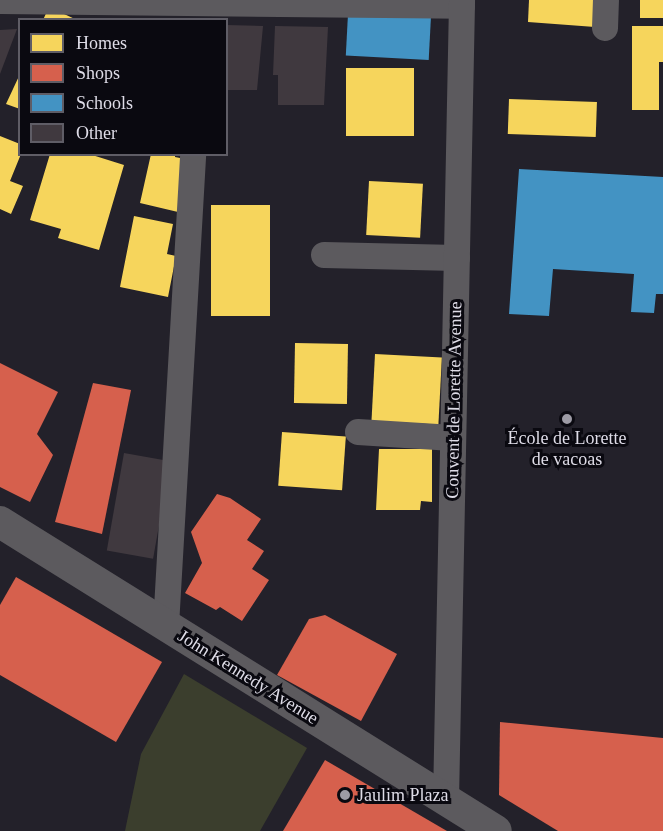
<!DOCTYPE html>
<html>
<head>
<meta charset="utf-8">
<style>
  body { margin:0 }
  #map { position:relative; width:663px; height:831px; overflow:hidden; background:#23212a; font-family:Georgia,serif }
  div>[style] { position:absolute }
  .green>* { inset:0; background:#3b3e2d }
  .homes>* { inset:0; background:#f6d55c; transform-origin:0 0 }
  .shops>* { inset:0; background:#d6604d }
  .schools>* { inset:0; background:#4393c3; transform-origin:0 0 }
  .building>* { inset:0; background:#40393f; transform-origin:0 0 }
  .minor>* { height:26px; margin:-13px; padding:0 13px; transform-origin:13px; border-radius:13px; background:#5c5a5e }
  .tertiary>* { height:32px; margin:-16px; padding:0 16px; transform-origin:16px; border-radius:16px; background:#5c5a5e }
  .dots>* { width:16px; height:16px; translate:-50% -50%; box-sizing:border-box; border:3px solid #0a0910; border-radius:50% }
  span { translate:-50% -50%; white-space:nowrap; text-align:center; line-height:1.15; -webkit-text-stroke:6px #0a0910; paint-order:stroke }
  .street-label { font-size:18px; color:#dedce7 }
  .poi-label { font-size:18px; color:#dedce7 }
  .left { translate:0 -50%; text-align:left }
  .legend { position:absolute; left:18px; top:18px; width:210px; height:138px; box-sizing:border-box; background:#0a0910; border:2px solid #5f5d66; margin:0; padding:8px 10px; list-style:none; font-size:18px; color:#dedce7 }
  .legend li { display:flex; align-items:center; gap:12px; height:30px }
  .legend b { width:30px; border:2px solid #5f5d66 }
</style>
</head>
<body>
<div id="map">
  <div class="green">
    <div style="clip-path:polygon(184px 674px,307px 748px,260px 831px,125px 831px,141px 754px)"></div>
  </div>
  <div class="homes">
    <div style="clip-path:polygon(529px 0,597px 0,595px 27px,528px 22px)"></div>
    <div style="left:640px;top:0;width:23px;height:18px"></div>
    <div style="clip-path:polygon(49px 7px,77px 20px,43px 20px)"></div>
    <div style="clip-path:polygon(632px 26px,663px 26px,663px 62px,659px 62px,659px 110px,632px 110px)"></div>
    <div style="left:346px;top:68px;width:68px;height:68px"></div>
    <div style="clip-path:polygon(20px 74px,20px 109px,6px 104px)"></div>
    <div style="left:509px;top:99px;width:88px;height:35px;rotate:2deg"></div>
    <div style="clip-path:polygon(0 136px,20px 144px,21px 154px,10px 181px,23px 186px,11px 214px,0 209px)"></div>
    <div style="clip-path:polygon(50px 154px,89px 154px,124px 165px,99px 250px,58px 238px,61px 229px,30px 220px)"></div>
    <div style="clip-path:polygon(151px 154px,175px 154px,175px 157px,190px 160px,178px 212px,140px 203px)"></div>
    <div style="left:369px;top:181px;width:54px;height:54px;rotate:3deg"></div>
    <div style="left:211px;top:205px;width:59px;height:111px"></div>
    <div style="clip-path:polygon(134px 216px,173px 224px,167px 254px,176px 256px,168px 297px,120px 287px)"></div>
    <div style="left:295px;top:343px;width:53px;height:60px;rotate:1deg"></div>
    <div style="left:375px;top:354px;width:67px;height:67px;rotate:3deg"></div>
    <div style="left:282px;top:432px;width:64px;height:54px;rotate:4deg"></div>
    <div style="clip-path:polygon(379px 449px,432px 449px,432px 502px,421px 501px,420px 510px,376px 510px)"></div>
  </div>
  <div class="shops">
    <div style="clip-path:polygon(0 363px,58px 392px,37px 434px,53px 455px,30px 502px,0 487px)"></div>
    <div style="clip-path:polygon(93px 383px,131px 390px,102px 534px,55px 522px)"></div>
    <div style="clip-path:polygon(217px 494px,230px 498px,261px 519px,247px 540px,264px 551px,252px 569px,269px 580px,242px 621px,220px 607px,216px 610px,185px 593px,202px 563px,191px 532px)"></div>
    <div style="clip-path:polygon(16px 577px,162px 662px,116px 742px,0 675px,0 605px)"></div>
    <div style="clip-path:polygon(325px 615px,397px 654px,361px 721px,277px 675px,309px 619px)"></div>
    <div style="clip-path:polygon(500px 722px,663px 738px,663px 831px,558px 831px,499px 795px)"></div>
    <div style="clip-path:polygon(325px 760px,447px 831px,283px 831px)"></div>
  </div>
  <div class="schools">
    <div style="left:431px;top:16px;width:44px;height:83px;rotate:93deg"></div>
    <div style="clip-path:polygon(519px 169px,663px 177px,663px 294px,656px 294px,654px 313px,631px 312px,634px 274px,553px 269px,549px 316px,509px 314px)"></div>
  </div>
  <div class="building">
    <div style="clip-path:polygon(226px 25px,263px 26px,257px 90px,226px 90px)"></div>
    <div style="clip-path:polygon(275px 26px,328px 27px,324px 105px,278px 105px,278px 75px,273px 75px)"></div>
    <div style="clip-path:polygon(17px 29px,0 74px,0 30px)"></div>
    <div style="left:124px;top:453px;width:47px;height:99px;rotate:10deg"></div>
  </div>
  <div class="minor">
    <div style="left:0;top:1px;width:462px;rotate:0.6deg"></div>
    <div style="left:605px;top:28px;width:28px;rotate:-88deg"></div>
    <div style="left:324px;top:255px;width:133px;rotate:1.3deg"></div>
    <div style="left:358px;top:432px;width:95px;rotate:3.6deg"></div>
    <div style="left:166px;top:626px;width:473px;rotate:-86.7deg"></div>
    <div style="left:446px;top:800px;width:800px;rotate:-88.85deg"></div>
  </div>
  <div class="tertiary">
    <div style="left:0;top:522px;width:584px;rotate:31.92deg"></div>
  </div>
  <div class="dots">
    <div style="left:567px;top:419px;background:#9d9ba5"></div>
    <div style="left:345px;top:795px;background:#9d9ba5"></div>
  </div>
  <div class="street-label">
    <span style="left:454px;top:400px;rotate:-89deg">Couvent de Lorette Avenue</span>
    <span style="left:248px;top:677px;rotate:32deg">John Kennedy Avenue</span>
  </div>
  <div class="poi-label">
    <span style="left:567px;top:449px">École de Lorette<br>de vacoas</span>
    <span class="left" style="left:357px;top:795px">Jaulim Plaza</span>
  </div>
  <ul class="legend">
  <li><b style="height:16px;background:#f6d55c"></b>Homes</li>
  <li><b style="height:16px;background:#d6604d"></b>Shops</li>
  <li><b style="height:16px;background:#4393c3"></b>Schools</li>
  <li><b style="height:16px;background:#40393f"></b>Other</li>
  </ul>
</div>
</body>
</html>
